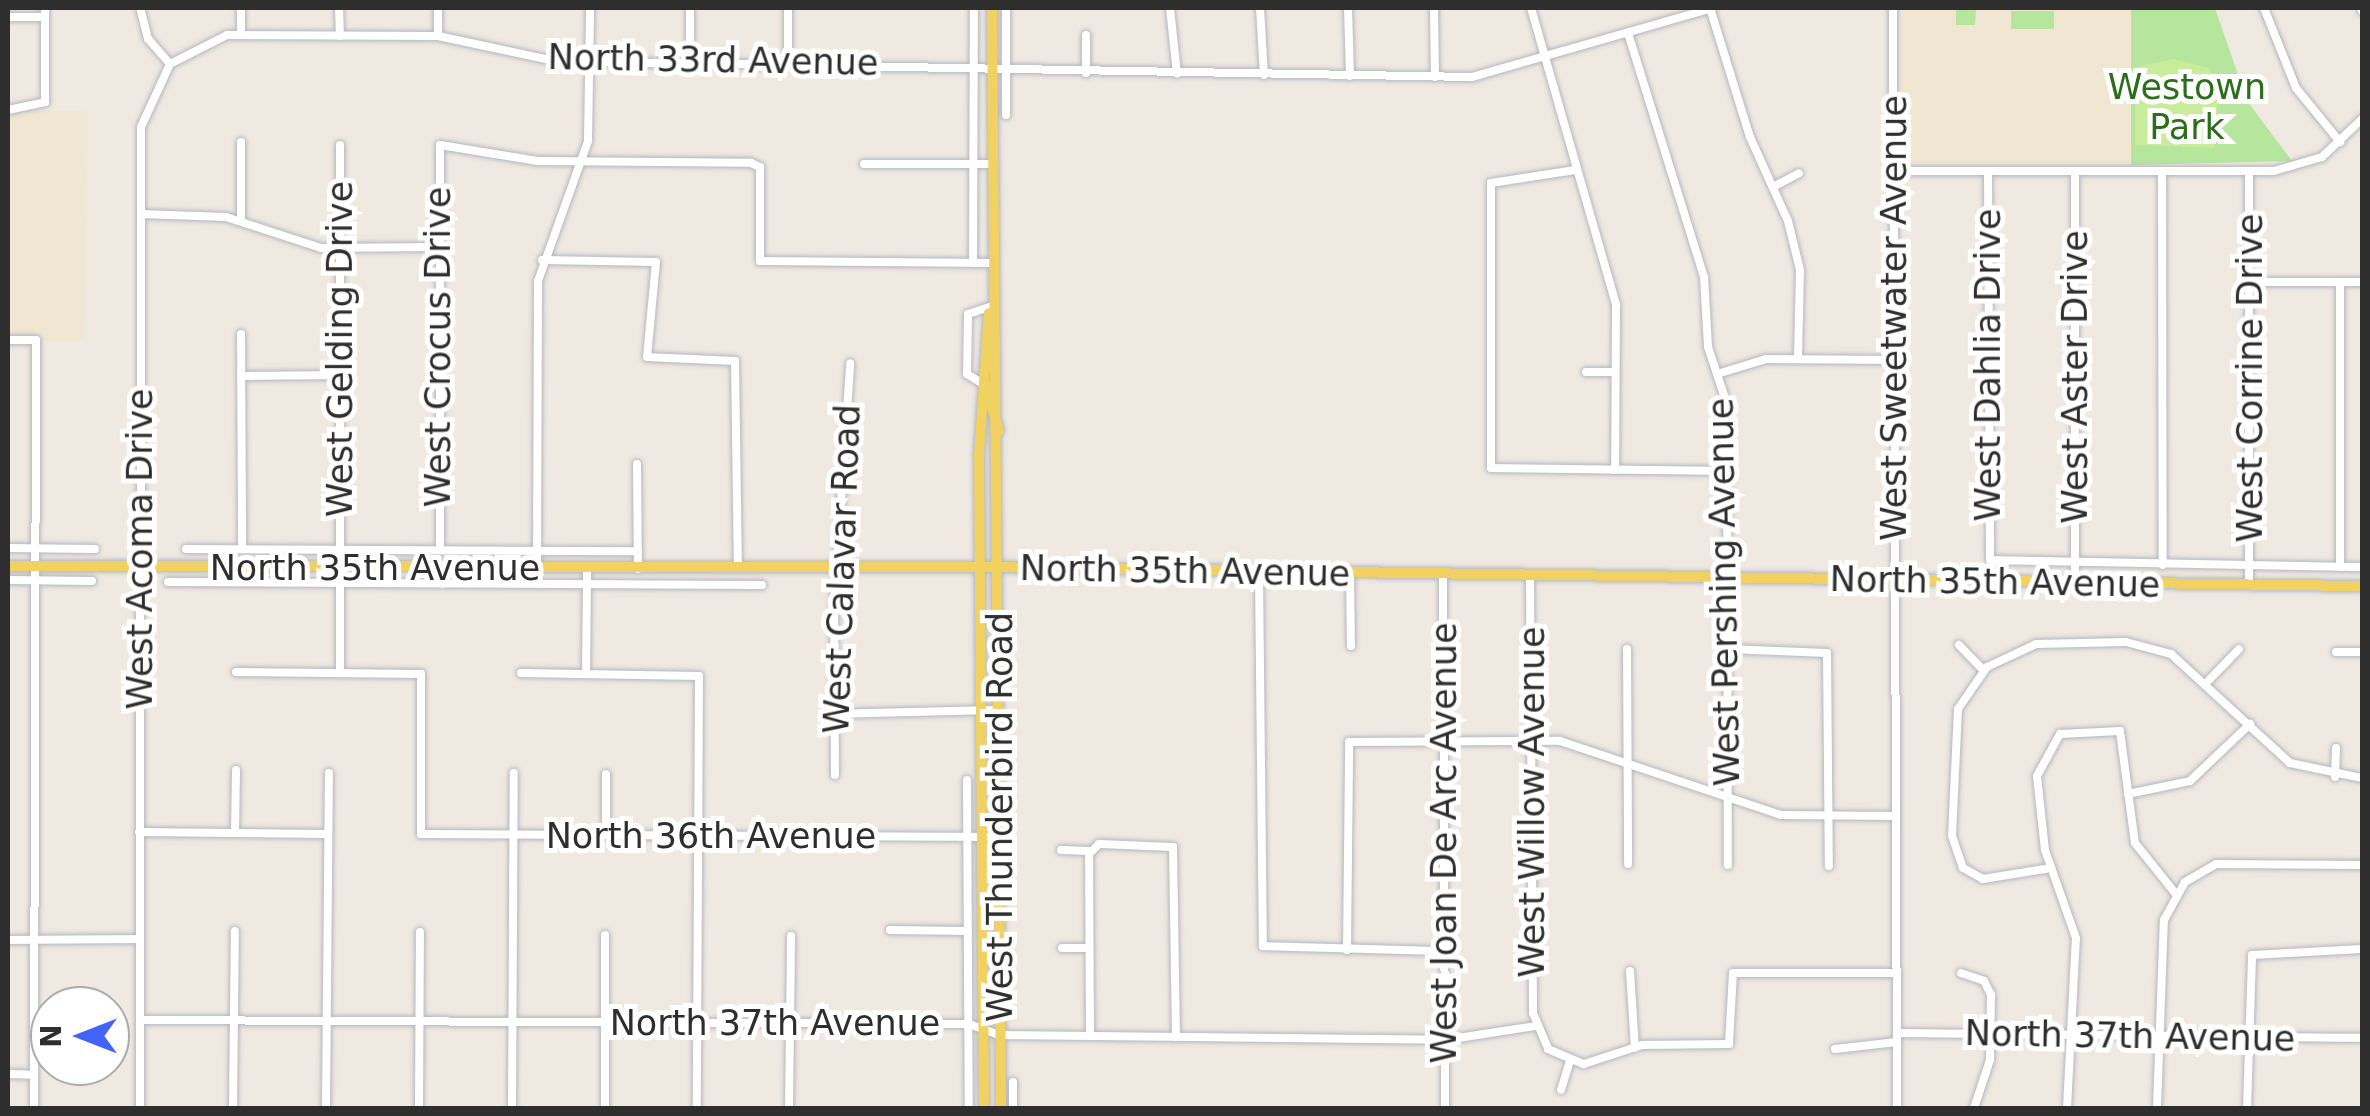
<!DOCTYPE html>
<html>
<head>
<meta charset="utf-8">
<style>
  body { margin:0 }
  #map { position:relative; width:2370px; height:1116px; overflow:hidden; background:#efe9e1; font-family:"DejaVu Sans",sans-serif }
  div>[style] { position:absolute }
  .education>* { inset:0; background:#f0e6d1; transform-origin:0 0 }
  .green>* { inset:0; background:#b6e59e; transform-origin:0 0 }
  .pitch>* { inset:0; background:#c9ec9a }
  .roads { filter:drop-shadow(0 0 2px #b4b7c1) drop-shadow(0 0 2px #b4b7c1) }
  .minor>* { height:8px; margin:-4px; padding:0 4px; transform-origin:4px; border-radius:4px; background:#fff }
  .major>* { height:10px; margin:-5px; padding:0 5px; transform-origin:5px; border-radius:5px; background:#f2d163 }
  span { translate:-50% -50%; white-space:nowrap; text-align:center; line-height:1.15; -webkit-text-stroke:10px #fff; paint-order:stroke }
  .street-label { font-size:35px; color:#2e2e2e }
  .park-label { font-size:35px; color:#2c6e1b }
  .frame { position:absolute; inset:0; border:10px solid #2e2e2e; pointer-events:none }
  .north { position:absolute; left:30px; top:986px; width:100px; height:100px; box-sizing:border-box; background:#fff; border:2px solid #ababab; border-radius:50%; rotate:270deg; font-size:28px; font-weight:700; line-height:40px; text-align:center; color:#2e2e2e }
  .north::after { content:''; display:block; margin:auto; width:35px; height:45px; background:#4264fb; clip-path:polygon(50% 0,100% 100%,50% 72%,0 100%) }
</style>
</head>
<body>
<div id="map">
  <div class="education">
    <div style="left:1902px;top:8px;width:229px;height:155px"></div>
    <div style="left:8px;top:110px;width:80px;height:230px;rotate:1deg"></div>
  </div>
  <div class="green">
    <div style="clip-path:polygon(1956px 8px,2215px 8px,2247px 101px,2292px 161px,2131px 165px,2131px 8px,1976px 9px,1975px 25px,1956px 25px)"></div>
    <div style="left:2011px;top:11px;width:43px;height:18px"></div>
  </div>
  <div class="pitch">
    <div style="clip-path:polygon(2174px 59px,2209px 68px,2219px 86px,2214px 148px,2135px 145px,2135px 67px)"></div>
  </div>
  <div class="roads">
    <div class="minor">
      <div style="left:241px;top:8px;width:27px;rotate:90deg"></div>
      <div style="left:339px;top:8px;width:28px;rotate:88deg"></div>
      <div style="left:438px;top:8px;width:28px;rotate:90deg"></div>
      <div style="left:690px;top:8px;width:54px;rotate:90deg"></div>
      <div style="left:1006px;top:8px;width:107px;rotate:90deg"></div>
      <div style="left:1170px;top:8px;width:66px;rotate:83.9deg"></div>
      <div style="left:1260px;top:8px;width:67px;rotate:86.6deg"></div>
      <div style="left:1348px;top:8px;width:68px;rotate:88.3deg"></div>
      <div style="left:1434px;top:8px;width:69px;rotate:89.2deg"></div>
      <div style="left:1531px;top:8px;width:309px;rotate:74deg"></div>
      <div style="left:1616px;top:305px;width:165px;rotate:90.3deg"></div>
      <div style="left:1710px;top:8px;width:135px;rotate:72.8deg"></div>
      <div style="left:1750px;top:137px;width:92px;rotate:65.7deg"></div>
      <div style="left:1788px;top:221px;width:50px;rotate:76.2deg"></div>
      <div style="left:1800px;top:270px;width:88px;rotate:91.3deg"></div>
      <div style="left:1893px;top:8px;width:1100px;rotate:89.79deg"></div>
      <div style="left:2264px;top:8px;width:86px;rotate:68.2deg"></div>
      <div style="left:2296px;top:88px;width:70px;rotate:50.8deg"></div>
      <div style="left:2361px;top:8px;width:3px;rotate:72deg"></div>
      <div style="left:8px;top:17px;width:37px"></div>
      <div style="left:1628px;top:33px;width:256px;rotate:72.7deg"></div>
      <div style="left:1704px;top:277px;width:70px;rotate:86.7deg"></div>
      <div style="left:1708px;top:347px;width:60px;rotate:71.6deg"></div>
      <div style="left:1727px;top:404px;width:461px;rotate:89.9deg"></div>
      <div style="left:1086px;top:35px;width:38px;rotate:90deg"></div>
      <div style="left:788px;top:63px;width:55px;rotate:-90deg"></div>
      <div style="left:170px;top:64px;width:64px;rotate:-27deg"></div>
      <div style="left:227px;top:35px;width:211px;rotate:0.3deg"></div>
      <div style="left:438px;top:36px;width:120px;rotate:12.1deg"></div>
      <div style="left:555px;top:61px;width:917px;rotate:1deg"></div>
      <div style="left:1472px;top:77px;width:250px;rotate:-16deg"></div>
      <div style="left:8px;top:110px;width:38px;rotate:-12deg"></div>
      <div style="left:45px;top:102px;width:94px;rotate:-90deg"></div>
      <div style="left:241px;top:142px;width:79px;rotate:90deg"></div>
      <div style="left:864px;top:164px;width:128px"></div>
      <div style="left:1575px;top:170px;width:85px;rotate:171.2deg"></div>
      <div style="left:1491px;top:183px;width:285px;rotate:90deg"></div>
      <div style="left:1491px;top:468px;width:237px;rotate:0.7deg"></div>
      <div style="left:1895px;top:171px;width:379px"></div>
      <div style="left:2274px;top:171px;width:50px;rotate:-16.3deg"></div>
      <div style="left:2322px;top:157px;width:55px;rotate:-43.5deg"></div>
      <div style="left:1988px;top:171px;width:389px;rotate:89.7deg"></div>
      <div style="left:1990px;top:560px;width:372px;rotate:1.1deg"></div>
      <div style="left:2162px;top:171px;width:394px;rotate:89.9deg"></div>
      <div style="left:2249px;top:171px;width:414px;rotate:90deg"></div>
      <div style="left:1775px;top:186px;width:27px;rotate:-28deg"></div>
      <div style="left:141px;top:214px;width:85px;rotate:2deg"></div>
      <div style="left:226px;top:217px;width:100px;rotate:18.1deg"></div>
      <div style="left:321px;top:248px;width:117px;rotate:-0.5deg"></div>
      <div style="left:542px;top:260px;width:114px;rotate:1deg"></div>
      <div style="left:656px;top:262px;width:95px;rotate:95.4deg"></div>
      <div style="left:647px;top:357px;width:88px;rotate:2.6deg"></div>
      <div style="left:735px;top:361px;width:207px;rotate:89.2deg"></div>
      <div style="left:973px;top:263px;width:255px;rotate:-89.8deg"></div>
      <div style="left:2249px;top:282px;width:113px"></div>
      <div style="left:241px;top:334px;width:214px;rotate:89.7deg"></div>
      <div style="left:8px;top:340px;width:28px"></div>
      <div style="left:36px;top:340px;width:768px;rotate:90.15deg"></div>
      <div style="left:1586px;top:372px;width:29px"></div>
      <div style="left:1717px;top:374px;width:51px;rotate:-17deg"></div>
      <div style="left:1766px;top:359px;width:129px;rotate:0.4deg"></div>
      <div style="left:242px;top:376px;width:98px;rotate:-0.6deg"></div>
      <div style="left:980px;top:382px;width:15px;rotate:-148deg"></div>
      <div style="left:967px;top:374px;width:60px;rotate:-89deg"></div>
      <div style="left:968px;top:314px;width:23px;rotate:-18deg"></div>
      <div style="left:637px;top:464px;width:105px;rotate:89.5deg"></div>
      <div style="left:8px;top:548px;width:87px;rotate:0.7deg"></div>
      <div style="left:186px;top:549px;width:452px;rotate:0.3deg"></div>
      <div style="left:440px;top:549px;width:404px;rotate:-90deg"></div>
      <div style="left:440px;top:145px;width:99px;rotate:9.3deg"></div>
      <div style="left:538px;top:161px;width:213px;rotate:0.5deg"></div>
      <div style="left:751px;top:163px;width:10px;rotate:24deg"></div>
      <div style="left:760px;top:167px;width:94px;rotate:90deg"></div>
      <div style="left:760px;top:261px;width:231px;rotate:0.5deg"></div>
      <div style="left:2340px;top:567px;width:285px;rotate:-90deg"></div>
      <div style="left:537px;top:569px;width:288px;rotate:-89.8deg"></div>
      <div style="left:538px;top:281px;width:149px;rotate:-70.3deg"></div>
      <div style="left:588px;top:141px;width:133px;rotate:-89.1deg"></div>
      <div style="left:1259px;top:574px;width:372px;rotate:89.4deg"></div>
      <div style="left:1263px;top:946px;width:181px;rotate:1.6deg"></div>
      <div style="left:1350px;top:575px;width:71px;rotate:89.2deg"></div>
      <div style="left:1443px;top:577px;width:531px;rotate:89.78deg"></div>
      <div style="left:1530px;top:577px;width:436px;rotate:89.6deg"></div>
      <div style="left:1533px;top:1013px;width:39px;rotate:67deg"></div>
      <div style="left:1548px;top:1049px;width:39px;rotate:23deg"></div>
      <div style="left:1584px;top:1064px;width:61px;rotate:-18.1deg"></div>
      <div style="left:1642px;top:1045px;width:87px;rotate:-0.7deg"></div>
      <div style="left:1729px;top:1044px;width:71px;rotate:-86.8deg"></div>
      <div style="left:1733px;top:973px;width:163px"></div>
      <div style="left:8px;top:580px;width:84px;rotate:0.7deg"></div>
      <div style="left:168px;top:582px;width:594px;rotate:0.29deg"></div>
      <div style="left:2075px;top:583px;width:412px;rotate:-90deg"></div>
      <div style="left:1959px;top:645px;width:36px;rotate:46deg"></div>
      <div style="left:1627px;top:649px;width:215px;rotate:89.7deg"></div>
      <div style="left:1728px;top:649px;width:99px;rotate:2.3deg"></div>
      <div style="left:1827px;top:653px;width:213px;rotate:89.5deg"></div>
      <div style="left:2336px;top:652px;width:26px"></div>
      <div style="left:236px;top:672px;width:185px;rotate:0.6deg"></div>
      <div style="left:421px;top:674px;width:160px;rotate:90deg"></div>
      <div style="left:421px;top:834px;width:580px;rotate:0.3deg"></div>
      <div style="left:340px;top:672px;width:527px;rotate:-90deg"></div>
      <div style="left:521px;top:673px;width:178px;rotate:1deg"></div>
      <div style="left:699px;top:676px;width:432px;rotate:90.3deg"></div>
      <div style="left:586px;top:674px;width:104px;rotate:-89.4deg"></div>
      <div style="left:2209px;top:680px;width:43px;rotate:-45.9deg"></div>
      <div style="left:834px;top:714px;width:165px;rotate:-1.4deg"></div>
      <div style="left:835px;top:775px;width:168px;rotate:-90.3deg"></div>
      <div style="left:834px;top:607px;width:244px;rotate:-86.2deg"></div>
      <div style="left:2335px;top:777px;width:29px;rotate:-88deg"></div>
      <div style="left:967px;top:780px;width:328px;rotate:89.7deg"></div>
      <div style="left:2128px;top:794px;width:63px;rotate:-11.8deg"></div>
      <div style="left:2190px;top:781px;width:83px;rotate:-43.5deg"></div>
      <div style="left:139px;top:832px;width:188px;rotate:0.6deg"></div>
      <div style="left:235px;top:833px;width:63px;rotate:-89.1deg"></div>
      <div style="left:606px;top:835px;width:61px;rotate:-90deg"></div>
      <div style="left:1061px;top:850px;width:29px;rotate:2deg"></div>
      <div style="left:2051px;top:868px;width:69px;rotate:170.8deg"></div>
      <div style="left:1983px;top:879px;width:23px;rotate:-151deg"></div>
      <div style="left:1963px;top:868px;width:34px;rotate:-109deg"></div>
      <div style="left:1952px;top:836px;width:127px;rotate:-87.3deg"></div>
      <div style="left:1958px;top:709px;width:51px;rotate:-55.4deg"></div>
      <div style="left:1987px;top:667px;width:54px;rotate:-25.1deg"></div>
      <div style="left:2036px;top:644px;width:90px;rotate:-1.3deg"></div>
      <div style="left:2126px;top:642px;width:47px;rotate:14.9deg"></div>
      <div style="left:2171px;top:654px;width:161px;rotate:42.5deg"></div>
      <div style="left:2290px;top:763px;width:74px;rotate:11.8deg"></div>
      <div style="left:890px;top:930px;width:78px;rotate:0.7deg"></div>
      <div style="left:8px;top:940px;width:131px;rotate:-0.4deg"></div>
      <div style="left:1062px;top:948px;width:27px"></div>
      <div style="left:1347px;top:950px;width:208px;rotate:-89.4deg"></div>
      <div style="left:1349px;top:742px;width:211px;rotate:-0.3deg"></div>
      <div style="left:1560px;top:741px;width:233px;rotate:18.5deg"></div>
      <div style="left:1781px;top:815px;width:115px;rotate:0.5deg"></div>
      <div style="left:1630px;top:971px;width:77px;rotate:86.3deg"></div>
      <div style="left:1961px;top:973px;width:24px;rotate:19deg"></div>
      <div style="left:1984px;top:981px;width:16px;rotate:63deg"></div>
      <div style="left:1991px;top:995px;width:65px;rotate:90.9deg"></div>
      <div style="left:1990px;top:1060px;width:51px;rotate:108.4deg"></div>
      <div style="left:140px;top:1020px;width:829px;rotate:0.28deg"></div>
      <div style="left:969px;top:1024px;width:33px;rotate:20deg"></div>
      <div style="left:1000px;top:1035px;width:445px;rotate:0.6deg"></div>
      <div style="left:1445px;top:1040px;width:91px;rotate:-8.8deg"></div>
      <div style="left:1897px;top:1033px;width:465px;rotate:0.6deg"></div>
      <div style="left:1090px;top:1036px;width:182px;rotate:-90.3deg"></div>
      <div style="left:1089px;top:854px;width:14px;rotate:-45deg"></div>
      <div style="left:1099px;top:844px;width:74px;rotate:2.3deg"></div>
      <div style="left:1173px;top:847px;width:190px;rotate:89.1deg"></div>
      <div style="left:1835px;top:1049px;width:62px;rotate:-6.4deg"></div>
      <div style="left:8px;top:1074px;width:26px;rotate:2deg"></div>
      <div style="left:1013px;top:1082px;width:26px;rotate:90deg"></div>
      <div style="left:1561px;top:1090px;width:30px;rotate:-73deg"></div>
      <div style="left:140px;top:1108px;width:981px;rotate:-89.94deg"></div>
      <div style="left:141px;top:127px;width:69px;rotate:-65.3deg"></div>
      <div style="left:170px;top:64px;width:33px;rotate:-131deg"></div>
      <div style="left:148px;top:39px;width:32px;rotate:-104deg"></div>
      <div style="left:233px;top:1108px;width:177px;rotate:-89.4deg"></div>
      <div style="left:326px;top:1108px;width:335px;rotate:-89.5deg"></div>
      <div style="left:419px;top:1108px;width:176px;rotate:-89.7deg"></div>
      <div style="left:512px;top:1108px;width:335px;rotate:-89.7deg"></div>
      <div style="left:605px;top:1108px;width:173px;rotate:-90deg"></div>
      <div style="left:789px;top:1108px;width:172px;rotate:-89.3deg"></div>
      <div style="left:2067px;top:1108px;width:170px;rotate:-87deg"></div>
      <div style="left:2076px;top:938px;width:93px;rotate:-109.4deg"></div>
      <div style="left:2045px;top:850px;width:74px;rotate:-96.2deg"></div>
      <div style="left:2037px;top:776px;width:48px;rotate:-61.3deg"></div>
      <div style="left:2060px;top:734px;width:60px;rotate:-2.9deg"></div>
      <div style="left:2120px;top:731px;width:113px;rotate:82.4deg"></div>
      <div style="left:2135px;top:843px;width:65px;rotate:51.2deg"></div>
      <div style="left:2157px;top:1108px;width:188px;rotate:-87.9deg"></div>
      <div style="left:2164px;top:920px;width:43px;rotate:-61.1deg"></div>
      <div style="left:2185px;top:882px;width:36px;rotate:-30deg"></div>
      <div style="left:2216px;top:864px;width:146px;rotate:0.4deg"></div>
      <div style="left:2247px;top:1108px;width:153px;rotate:-88.1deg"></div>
      <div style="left:2252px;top:955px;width:110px;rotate:-3.1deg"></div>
    </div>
    <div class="major">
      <div style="left:992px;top:8px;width:1100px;rotate:89.53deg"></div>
      <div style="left:984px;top:381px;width:52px;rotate:73.3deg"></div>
      <div style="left:8px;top:566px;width:971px;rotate:0.06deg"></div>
      <div style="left:979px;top:567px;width:1383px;rotate:0.79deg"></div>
      <div style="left:984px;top:1108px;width:653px;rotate:-90.44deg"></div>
      <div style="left:979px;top:455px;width:142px;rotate:-86deg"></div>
    </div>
  </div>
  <div class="street-label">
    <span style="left:713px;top:60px;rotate:1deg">North 33rd Avenue</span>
    <span style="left:1894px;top:318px;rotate:-90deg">West Sweetwater Avenue</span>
    <span style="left:438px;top:347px;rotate:-90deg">West Crocus Drive</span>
    <span style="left:340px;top:349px;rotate:-90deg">West Gelding Drive</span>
    <span style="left:1988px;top:365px;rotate:-90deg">West Dahlia Drive</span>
    <span style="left:2075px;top:377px;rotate:-90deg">West Aster Drive</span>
    <span style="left:2250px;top:378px;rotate:-90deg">West Corrine Drive</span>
    <span style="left:140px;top:549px;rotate:-90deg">West Acoma Drive</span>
    <span style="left:375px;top:568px">North 35th Avenue</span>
    <span style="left:842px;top:569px;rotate:-88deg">West Calavar Road</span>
    <span style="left:1185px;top:571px;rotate:1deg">North 35th Avenue</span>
    <span style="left:1995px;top:582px;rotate:1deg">North 35th Avenue</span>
    <span style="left:1724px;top:592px;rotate:-91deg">West Pershing Avenue</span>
    <span style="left:1532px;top:802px;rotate:-90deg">West Willow Avenue</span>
    <span style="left:1000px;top:817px;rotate:-90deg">West Thunderbird Road</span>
    <span style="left:711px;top:836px">North 36th Avenue</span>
    <span style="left:1444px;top:843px;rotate:-90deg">West Joan De Arc Avenue</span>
    <span style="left:775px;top:1023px">North 37th Avenue</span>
    <span style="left:2130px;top:1036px;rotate:1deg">North 37th Avenue</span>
  </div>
  <div class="park-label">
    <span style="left:2187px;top:107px">Westown<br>Park</span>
  </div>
  <div class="frame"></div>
  <div class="north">N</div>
</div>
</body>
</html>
